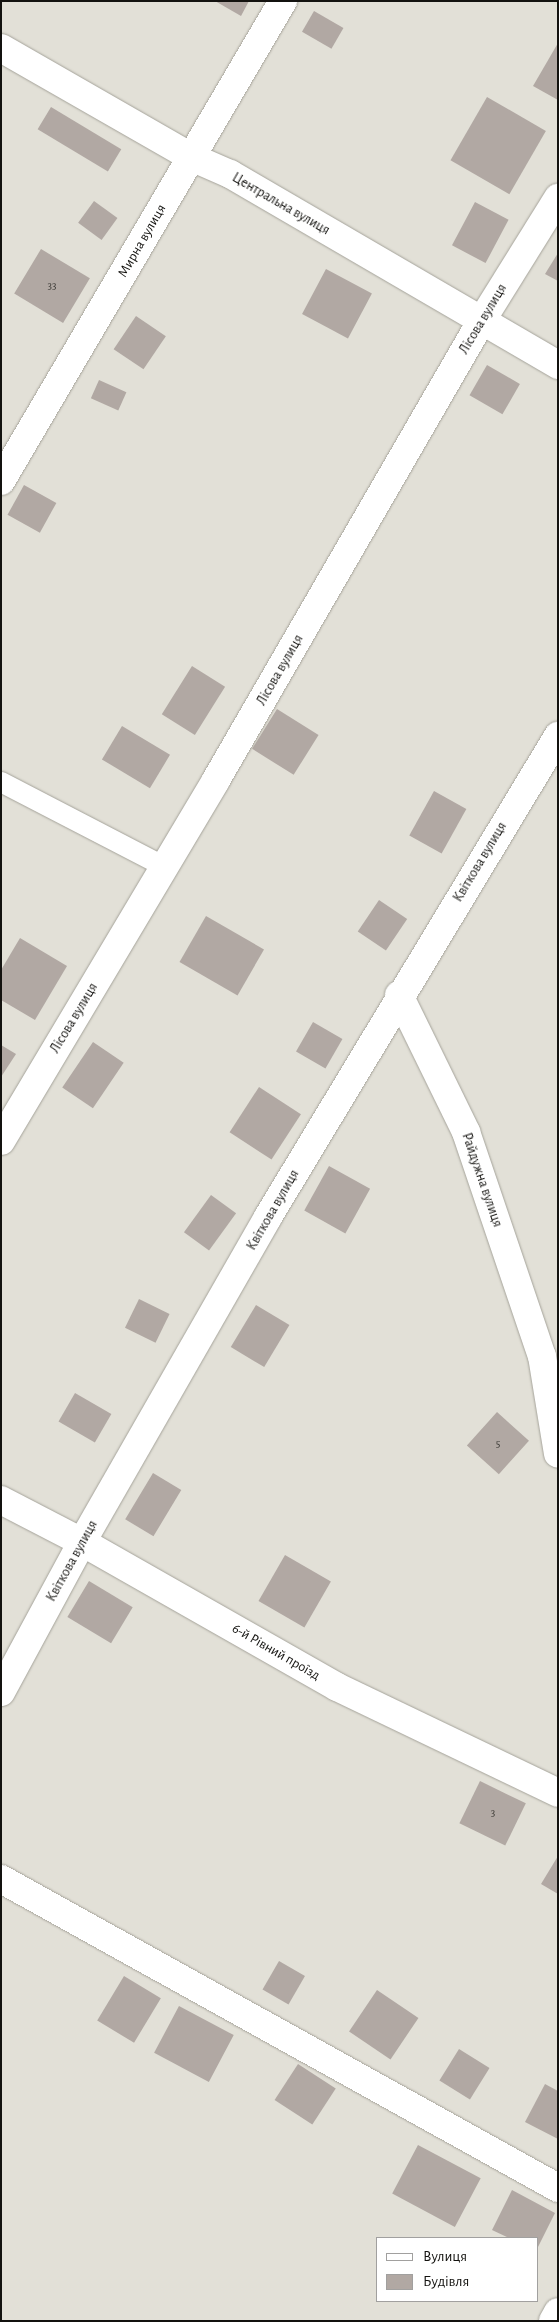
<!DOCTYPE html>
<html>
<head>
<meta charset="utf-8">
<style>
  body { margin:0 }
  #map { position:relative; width:559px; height:2322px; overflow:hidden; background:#e2e0d7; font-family:"Alegreya Sans",sans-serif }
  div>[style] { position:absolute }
  .building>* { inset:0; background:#b1a8a3; transform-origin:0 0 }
  .roads { filter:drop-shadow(0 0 1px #a5a39a) drop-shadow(0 0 1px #a5a39a) }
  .lane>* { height:20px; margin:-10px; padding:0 10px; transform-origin:10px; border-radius:10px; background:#fff }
  .street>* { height:28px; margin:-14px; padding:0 14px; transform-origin:14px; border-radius:14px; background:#fff }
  span { translate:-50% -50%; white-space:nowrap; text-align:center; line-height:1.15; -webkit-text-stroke:5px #fff; paint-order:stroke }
  .number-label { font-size:11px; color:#3a3834 }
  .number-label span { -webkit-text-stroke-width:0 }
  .street-label { font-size:14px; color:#13120f }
  .frame { position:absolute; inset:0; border:2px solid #13120f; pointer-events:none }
  .legend { position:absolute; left:376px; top:2237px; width:162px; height:65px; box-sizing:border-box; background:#fff; border:1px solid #a1a09f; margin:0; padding:6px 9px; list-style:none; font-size:15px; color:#13120f }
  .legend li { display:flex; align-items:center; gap:10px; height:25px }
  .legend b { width:25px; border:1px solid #a1a09f }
</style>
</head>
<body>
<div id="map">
  <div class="building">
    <div style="clip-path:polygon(215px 1px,249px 1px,241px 16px)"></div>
    <div style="left:314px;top:11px;width:34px;height:24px;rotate:30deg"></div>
    <div style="clip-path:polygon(558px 43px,558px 100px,533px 86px)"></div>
    <div style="left:487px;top:97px;width:68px;height:73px;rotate:30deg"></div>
    <div style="left:51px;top:107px;width:82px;height:26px;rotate:31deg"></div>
    <div style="left:94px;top:201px;width:29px;height:27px;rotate:36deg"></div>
    <div style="left:475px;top:202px;width:38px;height:49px;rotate:28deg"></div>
    <div style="left:41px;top:249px;width:57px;height:52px;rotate:31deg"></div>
    <div style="clip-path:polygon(558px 253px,558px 281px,545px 274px)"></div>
    <div style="left:326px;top:269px;width:52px;height:51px;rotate:28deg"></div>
    <div style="left:136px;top:316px;width:36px;height:40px;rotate:34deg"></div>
    <div style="left:487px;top:365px;width:38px;height:35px;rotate:30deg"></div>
    <div style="left:99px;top:380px;width:30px;height:20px;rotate:24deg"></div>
    <div style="left:24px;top:485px;width:37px;height:34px;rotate:29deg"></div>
    <div style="left:192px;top:666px;width:39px;height:57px;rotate:32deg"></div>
    <div style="left:277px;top:709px;width:49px;height:47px;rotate:32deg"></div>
    <div style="left:122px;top:726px;width:56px;height:39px;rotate:31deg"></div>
    <div style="left:434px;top:791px;width:37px;height:51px;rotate:29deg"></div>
    <div style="left:379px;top:900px;width:34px;height:38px;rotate:34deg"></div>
    <div style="left:206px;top:916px;width:67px;height:53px;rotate:30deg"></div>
    <div style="clip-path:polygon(20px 938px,67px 966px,35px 1020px,1px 1000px,1px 970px)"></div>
    <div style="left:313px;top:1022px;width:34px;height:34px;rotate:30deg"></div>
    <div style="left:93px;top:1042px;width:37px;height:55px;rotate:34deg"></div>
    <div style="clip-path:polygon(1px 1045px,16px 1054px,1px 1077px)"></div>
    <div style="left:259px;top:1087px;width:50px;height:54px;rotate:33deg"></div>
    <div style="left:329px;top:1166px;width:47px;height:51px;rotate:29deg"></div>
    <div style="left:211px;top:1195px;width:31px;height:46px;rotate:36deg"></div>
    <div style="left:139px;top:1299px;width:34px;height:32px;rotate:26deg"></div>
    <div style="left:256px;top:1305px;width:39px;height:49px;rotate:31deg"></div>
    <div style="left:75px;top:1393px;width:42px;height:33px;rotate:30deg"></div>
    <div style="left:497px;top:1412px;width:43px;height:45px;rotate:42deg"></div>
    <div style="left:153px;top:1473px;width:33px;height:54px;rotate:31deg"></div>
    <div style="left:285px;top:1555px;width:53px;height:53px;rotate:30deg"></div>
    <div style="left:89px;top:1581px;width:51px;height:42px;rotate:31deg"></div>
    <div style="left:480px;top:1781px;width:51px;height:47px;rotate:26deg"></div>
    <div style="clip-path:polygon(558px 1856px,558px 1894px,541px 1884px)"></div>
    <div style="left:279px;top:1961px;width:30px;height:33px;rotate:30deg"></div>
    <div style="left:124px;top:1976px;width:43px;height:52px;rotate:31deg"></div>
    <div style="left:377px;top:1990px;width:50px;height:50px;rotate:34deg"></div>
    <div style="left:179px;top:2006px;width:62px;height:53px;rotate:28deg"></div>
    <div style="left:459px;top:2049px;width:36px;height:37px;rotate:32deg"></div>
    <div style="left:298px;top:2064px;width:45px;height:43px;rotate:33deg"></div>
    <div style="clip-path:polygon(545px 2084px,558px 2091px,558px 2139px,525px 2122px)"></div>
    <div style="left:418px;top:2145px;width:71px;height:55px;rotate:28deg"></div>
    <div style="clip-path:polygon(512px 2190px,555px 2213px,538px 2247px,538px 2238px,509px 2238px,492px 2230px)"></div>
  </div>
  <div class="roads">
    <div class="lane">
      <div style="left:1px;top:782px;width:185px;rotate:27.4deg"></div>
    </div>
    <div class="street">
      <div style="left:1px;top:48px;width:219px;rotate:29.8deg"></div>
      <div style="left:191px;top:157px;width:43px;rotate:23.6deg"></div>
      <div style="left:230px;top:174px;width:380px;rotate:30.2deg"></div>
      <div style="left:1px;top:481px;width:557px;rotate:-59.57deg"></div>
      <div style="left:399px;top:995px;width:153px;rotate:63.9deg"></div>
      <div style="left:466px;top:1132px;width:237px;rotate:71.3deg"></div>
      <div style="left:542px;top:1356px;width:99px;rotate:80.7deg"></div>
      <div style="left:1px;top:1141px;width:420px;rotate:-59.2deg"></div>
      <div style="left:216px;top:780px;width:531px;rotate:-59.96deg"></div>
      <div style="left:482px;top:320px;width:144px;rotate:-58.1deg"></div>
      <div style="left:1px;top:1500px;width:91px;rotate:27.4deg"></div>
      <div style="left:82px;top:1542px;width:293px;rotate:29.6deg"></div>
      <div style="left:337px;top:1687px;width:245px;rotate:25.6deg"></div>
      <div style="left:1px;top:1692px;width:170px;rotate:-61.6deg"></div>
      <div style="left:82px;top:1542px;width:374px;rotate:-60.2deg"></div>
      <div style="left:268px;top:1217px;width:562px;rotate:-58.91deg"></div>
      <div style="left:1px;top:1879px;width:637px;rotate:29.02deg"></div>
      <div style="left:553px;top:2321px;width:10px;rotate:-61deg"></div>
    </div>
  </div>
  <div class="number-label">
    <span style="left:52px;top:286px">33</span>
    <span style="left:498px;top:1444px">5</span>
    <span style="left:493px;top:1813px">3</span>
  </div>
  <div class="street-label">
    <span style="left:281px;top:204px;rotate:30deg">Центральна вулиця</span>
    <span style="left:142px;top:241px;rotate:-60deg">Мирна вулиця</span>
    <span style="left:483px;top:319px;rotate:-59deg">Лісова вулиця</span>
    <span style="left:280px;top:670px;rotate:-60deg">Лісова вулиця</span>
    <span style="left:480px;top:862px;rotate:-59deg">Квіткова вулиця</span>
    <span style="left:74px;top:1018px;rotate:-59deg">Лісова вулиця</span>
    <span style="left:482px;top:1180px;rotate:71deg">Райдужна вулиця</span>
    <span style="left:273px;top:1210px;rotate:-60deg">Квіткова вулиця</span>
    <span style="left:72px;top:1561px;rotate:-61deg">Квіткова вулиця</span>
    <span style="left:276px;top:1652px;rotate:30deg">6-й Рівний проїзд</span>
  </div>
  <div class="frame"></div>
  <ul class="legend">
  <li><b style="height:6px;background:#fff"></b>Вулиця</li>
  <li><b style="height:14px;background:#b1a8a3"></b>Будівля</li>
  </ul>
</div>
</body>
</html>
